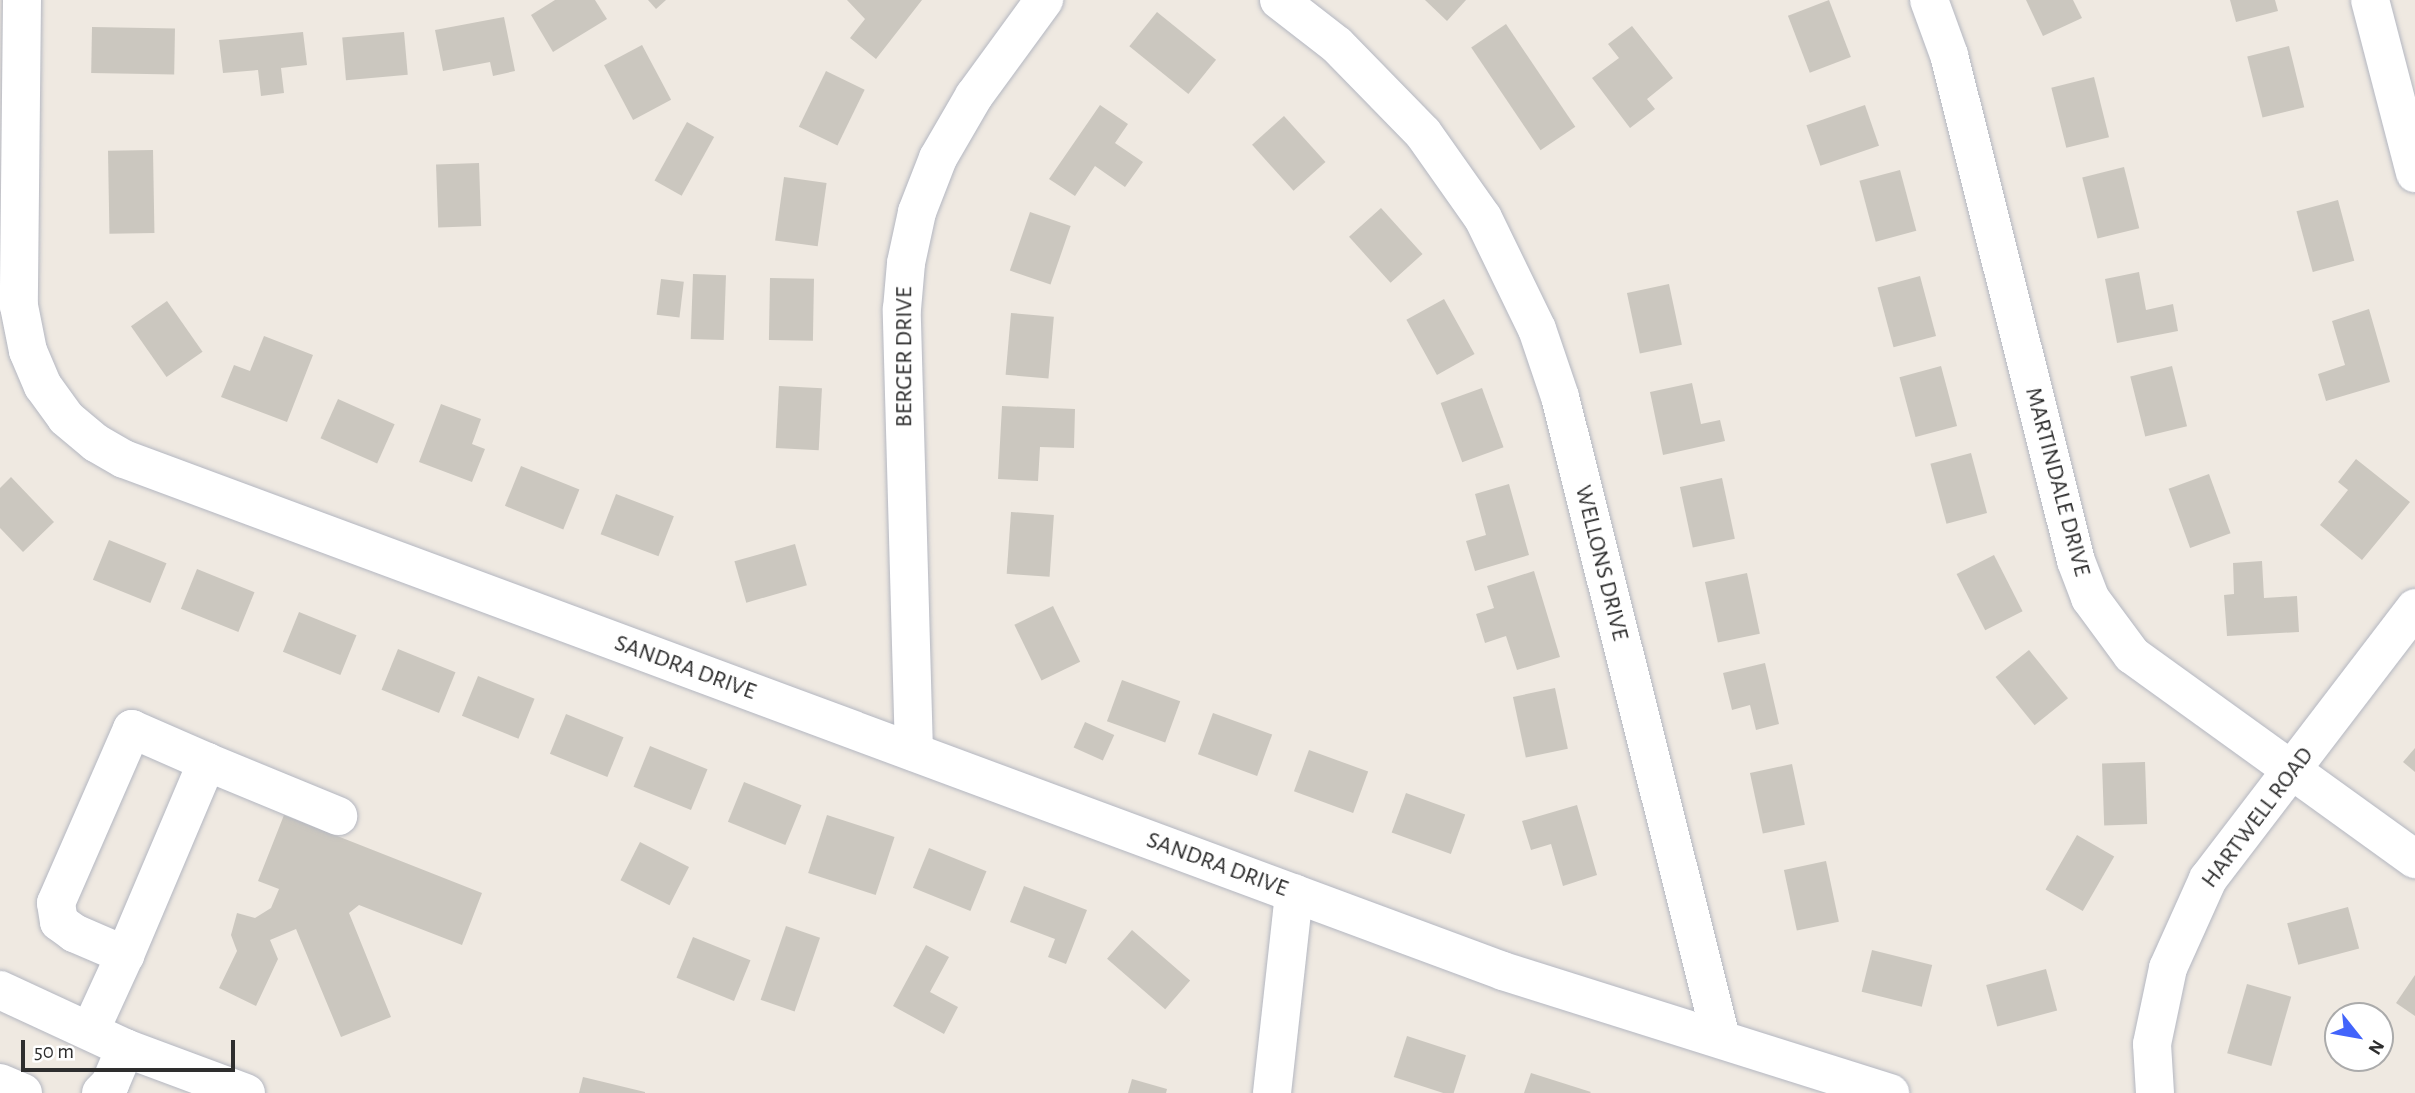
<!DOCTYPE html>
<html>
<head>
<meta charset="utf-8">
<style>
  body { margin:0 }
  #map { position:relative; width:2415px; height:1093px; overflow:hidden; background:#efe9e1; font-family:"Alegreya Sans",sans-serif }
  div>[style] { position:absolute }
  .building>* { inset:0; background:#cbc7bf; transform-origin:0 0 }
  .roads { filter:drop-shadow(0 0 2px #b4b7c1) drop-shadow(0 0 2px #b4b7c1) }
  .minor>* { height:38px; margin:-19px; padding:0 19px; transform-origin:19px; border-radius:19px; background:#fff }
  span { translate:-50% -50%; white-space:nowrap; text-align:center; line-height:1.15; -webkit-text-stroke:5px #fff; paint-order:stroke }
  .street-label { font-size:24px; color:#2e2e2e }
  .north { position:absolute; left:2324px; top:1002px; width:70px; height:70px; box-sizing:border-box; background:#fff; border:2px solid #ababab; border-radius:50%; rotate:121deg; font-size:19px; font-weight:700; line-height:28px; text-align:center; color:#2e2e2e }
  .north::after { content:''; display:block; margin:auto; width:24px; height:32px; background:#4264fb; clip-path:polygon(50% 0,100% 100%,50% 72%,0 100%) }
  .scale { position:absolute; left:21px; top:1040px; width:214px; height:32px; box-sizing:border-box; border:4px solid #2e2e2e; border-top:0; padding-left:9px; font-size:21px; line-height:24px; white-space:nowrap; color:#2e2e2e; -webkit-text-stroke:5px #fff; paint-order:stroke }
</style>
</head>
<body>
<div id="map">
  <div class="building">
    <div style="clip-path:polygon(555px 0,595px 0,607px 19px,553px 52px,531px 15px)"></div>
    <div style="clip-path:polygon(648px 0,666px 0,656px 9px)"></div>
    <div style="clip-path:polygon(847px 0,922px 0,876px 59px,850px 38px,865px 19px)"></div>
    <div style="clip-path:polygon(1425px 0,1466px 0,1447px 21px)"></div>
    <div style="left:1829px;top:0;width:61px;height:44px;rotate:69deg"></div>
    <div style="clip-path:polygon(2026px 0,2073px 0,2082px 18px,2043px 36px)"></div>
    <div style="clip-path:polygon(2230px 0,2275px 0,2278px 11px,2236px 22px)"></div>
    <div style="left:1157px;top:12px;width:76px;height:44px;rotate:39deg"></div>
    <div style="clip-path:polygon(504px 17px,515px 71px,493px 76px,490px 62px,443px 71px,435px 30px)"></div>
    <div style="left:1506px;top:24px;width:124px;height:42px;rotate:56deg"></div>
    <div style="clip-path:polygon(1632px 26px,1673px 78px,1647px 99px,1655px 109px,1630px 128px,1592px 78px,1619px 58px,1608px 44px)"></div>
    <div style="left:92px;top:27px;width:83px;height:46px;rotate:1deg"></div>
    <div style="clip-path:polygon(303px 32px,307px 65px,281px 68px,284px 93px,261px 96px,258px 70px,223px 73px,219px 40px)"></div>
    <div style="left:404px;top:32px;width:43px;height:62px;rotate:85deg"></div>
    <div style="left:642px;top:45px;width:62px;height:43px;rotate:62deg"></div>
    <div style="left:2289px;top:46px;width:63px;height:43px;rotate:76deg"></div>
    <div style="left:826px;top:71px;width:43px;height:62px;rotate:26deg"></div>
    <div style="left:2094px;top:77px;width:62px;height:44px;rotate:76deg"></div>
    <div style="clip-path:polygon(1100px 105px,1128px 124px,1115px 143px,1143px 162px,1125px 187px,1095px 166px,1075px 196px,1049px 179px)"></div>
    <div style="left:1865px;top:105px;width:43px;height:62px;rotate:71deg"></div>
    <div style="left:1284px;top:116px;width:62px;height:43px;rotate:48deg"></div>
    <div style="left:687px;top:122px;width:31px;height:67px;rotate:29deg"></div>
    <div style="left:153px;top:150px;width:83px;height:45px;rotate:89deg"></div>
    <div style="left:479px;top:163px;width:63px;height:43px;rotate:88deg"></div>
    <div style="left:2124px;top:167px;width:63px;height:43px;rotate:76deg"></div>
    <div style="left:1900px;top:170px;width:63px;height:42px;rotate:75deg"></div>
    <div style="left:784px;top:177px;width:43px;height:64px;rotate:8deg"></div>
    <div style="left:2338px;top:200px;width:63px;height:43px;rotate:75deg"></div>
    <div style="left:1381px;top:208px;width:62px;height:43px;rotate:48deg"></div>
    <div style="left:1030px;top:212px;width:43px;height:62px;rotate:19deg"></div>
    <div style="clip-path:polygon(2139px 272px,2146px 310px,2173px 304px,2178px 331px,2117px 343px,2105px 279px)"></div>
    <div style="left:693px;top:274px;width:33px;height:65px;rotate:2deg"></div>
    <div style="left:1920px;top:276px;width:62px;height:44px;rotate:75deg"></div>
    <div style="left:770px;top:278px;width:44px;height:62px;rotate:1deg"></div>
    <div style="left:661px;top:279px;width:23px;height:36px;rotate:7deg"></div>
    <div style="left:1669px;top:284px;width:62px;height:43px;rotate:78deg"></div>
    <div style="left:1444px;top:299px;width:63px;height:43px;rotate:61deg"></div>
    <div style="left:167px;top:301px;width:62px;height:44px;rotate:55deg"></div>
    <div style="clip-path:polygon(2369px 309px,2390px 382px,2326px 401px,2318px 374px,2345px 365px,2332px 321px)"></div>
    <div style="left:1011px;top:313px;width:43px;height:62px;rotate:5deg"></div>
    <div style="clip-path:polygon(264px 336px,313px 355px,287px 422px,221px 397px,234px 365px,250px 371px)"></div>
    <div style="left:1941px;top:366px;width:62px;height:43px;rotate:75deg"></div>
    <div style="left:2172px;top:366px;width:62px;height:43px;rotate:76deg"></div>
    <div style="clip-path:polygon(1692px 383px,1701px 424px,1720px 420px,1725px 441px,1663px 455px,1650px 392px)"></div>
    <div style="left:779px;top:386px;width:43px;height:62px;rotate:3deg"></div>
    <div style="left:1482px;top:388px;width:63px;height:44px;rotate:70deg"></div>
    <div style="left:338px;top:399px;width:62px;height:43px;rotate:24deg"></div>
    <div style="clip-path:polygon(441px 404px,481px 419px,472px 444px,485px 449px,472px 482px,419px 462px)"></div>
    <div style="clip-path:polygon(1002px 406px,1075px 409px,1074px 448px,1040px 447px,1038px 481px,998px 479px)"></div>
    <div style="left:1971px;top:453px;width:62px;height:42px;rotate:75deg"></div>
    <div style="clip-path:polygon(2356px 459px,2410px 502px,2362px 560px,2320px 525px,2348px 490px,2338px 482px)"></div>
    <div style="left:521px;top:466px;width:63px;height:43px;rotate:22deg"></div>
    <div style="left:2209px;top:474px;width:63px;height:43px;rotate:70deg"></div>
    <div style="clip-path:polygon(11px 477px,54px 522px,23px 552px,0 528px,0 488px)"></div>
    <div style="left:1722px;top:478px;width:62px;height:43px;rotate:78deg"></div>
    <div style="clip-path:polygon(1509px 484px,1529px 555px,1475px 571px,1466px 541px,1486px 535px,1475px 494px)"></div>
    <div style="left:616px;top:494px;width:62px;height:43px;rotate:21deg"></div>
    <div style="left:1011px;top:512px;width:43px;height:62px;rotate:4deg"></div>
    <div style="left:109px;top:540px;width:62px;height:43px;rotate:22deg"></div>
    <div style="left:795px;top:544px;width:43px;height:63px;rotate:74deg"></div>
    <div style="left:1994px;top:555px;width:63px;height:42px;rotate:63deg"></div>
    <div style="clip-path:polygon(2262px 561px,2264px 598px,2297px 596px,2299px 632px,2227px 636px,2224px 595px,2234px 594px,2233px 563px)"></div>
    <div style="left:197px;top:569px;width:62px;height:43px;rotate:22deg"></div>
    <div style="clip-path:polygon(1534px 571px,1560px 657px,1517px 670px,1506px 636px,1485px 643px,1476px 614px,1494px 608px,1487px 586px)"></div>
    <div style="left:1747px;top:573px;width:62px;height:43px;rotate:78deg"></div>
    <div style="left:1053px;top:606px;width:62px;height:43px;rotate:64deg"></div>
    <div style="left:299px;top:612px;width:62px;height:43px;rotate:22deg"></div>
    <div style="left:398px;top:649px;width:62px;height:44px;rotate:22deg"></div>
    <div style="left:2029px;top:650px;width:62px;height:43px;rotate:51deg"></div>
    <div style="clip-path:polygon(1765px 663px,1779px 724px,1756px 730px,1750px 705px,1732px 710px,1723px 673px)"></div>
    <div style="left:478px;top:676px;width:61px;height:43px;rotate:22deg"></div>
    <div style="left:1122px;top:680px;width:62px;height:44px;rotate:20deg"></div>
    <div style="left:1555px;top:688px;width:62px;height:43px;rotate:78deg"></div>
    <div style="left:1213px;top:713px;width:63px;height:44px;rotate:20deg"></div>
    <div style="left:566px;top:714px;width:62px;height:43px;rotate:22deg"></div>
    <div style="left:1085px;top:722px;width:32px;height:28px;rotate:24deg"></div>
    <div style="left:650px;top:746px;width:62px;height:44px;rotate:22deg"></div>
    <div style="clip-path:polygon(2415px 748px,2415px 772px,2403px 762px)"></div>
    <div style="left:1309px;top:750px;width:63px;height:44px;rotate:20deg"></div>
    <div style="left:2145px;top:762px;width:62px;height:43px;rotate:88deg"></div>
    <div style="left:1792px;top:764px;width:62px;height:43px;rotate:78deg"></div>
    <div style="left:744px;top:782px;width:62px;height:43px;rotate:22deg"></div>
    <div style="left:1406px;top:793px;width:63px;height:42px;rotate:20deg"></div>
    <div style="clip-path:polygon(1577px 805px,1597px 875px,1563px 886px,1551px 844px,1531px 850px,1522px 821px)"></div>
    <div style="clip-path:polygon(284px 815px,482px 893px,462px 945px,359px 905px,349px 913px,391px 1017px,341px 1037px,296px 929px,270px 940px,278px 959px,256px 1006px,219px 988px,237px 951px,231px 935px,237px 913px,255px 918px,271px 908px,279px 889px,258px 881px)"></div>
    <div style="left:827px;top:815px;width:71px;height:61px;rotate:18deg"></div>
    <div style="left:2077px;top:835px;width:43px;height:63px;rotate:30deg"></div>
    <div style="left:640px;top:842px;width:55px;height:43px;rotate:27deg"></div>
    <div style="left:929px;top:848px;width:62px;height:43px;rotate:22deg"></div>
    <div style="left:1826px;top:861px;width:62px;height:43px;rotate:78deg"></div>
    <div style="clip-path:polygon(1024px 886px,1087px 910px,1066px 964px,1048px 957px,1055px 939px,1010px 922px)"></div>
    <div style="left:2348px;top:907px;width:43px;height:63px;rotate:75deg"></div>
    <div style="left:786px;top:926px;width:36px;height:78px;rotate:19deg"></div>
    <div style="left:1132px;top:930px;width:77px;height:38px;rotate:41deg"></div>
    <div style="left:693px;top:937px;width:62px;height:44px;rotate:22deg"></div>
    <div style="clip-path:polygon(926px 945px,949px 957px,930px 992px,958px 1007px,944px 1034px,893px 1006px)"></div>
    <div style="left:1872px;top:950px;width:62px;height:43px;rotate:14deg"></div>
    <div style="left:2046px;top:969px;width:43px;height:62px;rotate:75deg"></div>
    <div style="clip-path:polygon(2415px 975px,2415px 1016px,2396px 1003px)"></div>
    <div style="left:2247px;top:984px;width:46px;height:72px;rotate:16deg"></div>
    <div style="left:1407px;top:1036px;width:62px;height:43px;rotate:18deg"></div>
    <div style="clip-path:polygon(1531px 1073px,1591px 1092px,1590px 1093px,1524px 1093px)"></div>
    <div style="clip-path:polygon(583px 1077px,645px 1092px,645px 1093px,579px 1093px)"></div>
    <div style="clip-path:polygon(1132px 1079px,1167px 1089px,1166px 1093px,1128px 1093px)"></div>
  </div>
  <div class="roads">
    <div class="minor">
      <div style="left:22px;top:0;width:306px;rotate:90.6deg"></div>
      <div style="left:19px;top:306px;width:46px;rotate:78.7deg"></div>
      <div style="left:28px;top:351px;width:38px;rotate:67deg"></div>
      <div style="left:43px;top:386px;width:39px;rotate:54deg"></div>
      <div style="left:66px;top:418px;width:39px;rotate:40deg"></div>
      <div style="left:96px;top:443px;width:32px;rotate:30deg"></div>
      <div style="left:124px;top:459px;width:1471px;rotate:20.37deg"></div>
      <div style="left:1503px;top:971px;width:406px;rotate:17.5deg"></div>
      <div style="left:1279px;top:0;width:73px;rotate:37.8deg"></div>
      <div style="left:1337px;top:45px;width:123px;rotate:45.7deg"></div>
      <div style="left:1423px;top:133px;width:104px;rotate:54.8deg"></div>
      <div style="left:1483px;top:218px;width:123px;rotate:64.1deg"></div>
      <div style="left:1537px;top:329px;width:72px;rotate:71.3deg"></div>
      <div style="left:1560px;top:397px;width:661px;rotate:75.9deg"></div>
      <div style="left:1929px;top:0;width:59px;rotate:70deg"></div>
      <div style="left:1949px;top:55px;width:522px;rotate:75.91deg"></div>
      <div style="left:2076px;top:561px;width:40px;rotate:69deg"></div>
      <div style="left:2090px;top:598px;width:71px;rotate:53.6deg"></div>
      <div style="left:2132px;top:655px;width:349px;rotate:35.8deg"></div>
      <div style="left:2370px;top:0;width:179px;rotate:75.4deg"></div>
      <div style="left:914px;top:752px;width:443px;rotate:-91.6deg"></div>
      <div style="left:902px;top:309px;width:46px;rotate:-85deg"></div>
      <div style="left:906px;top:263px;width:52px;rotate:-77.8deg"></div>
      <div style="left:917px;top:212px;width:58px;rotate:-68.7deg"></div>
      <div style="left:938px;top:158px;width:72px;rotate:-59.9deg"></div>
      <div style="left:974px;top:96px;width:119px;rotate:-53.9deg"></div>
      <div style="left:207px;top:762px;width:142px;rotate:22.4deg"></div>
      <div style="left:0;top:990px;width:138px;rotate:24.9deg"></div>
      <div style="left:125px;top:1048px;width:129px;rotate:20.4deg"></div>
      <div style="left:90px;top:1031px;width:84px;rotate:-65.3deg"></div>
      <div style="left:125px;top:955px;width:210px;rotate:-67deg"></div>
      <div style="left:207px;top:762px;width:82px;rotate:-156.3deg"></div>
      <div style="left:132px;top:729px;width:190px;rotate:113.6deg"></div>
      <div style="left:56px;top:903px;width:19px;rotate:81deg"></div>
      <div style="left:59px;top:922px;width:19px;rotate:36deg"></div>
      <div style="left:74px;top:933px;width:56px;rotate:23.3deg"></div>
      <div style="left:0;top:1083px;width:25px;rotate:23deg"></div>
      <div style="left:101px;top:1093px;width:13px;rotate:-45deg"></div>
      <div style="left:110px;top:1084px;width:39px;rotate:-67deg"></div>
      <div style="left:1272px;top:1093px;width:201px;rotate:-83.7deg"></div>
      <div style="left:2155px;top:1093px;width:49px;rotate:-93.5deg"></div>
      <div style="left:2152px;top:1044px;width:78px;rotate:-78.1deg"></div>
      <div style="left:2168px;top:968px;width:98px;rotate:-65.8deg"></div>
      <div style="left:2208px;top:879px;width:341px;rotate:-52.6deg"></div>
    </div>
  </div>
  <div class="street-label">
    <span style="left:905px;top:357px;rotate:-90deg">BERGER DRIVE</span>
    <span style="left:2057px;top:482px;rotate:75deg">MARTINDALE DRIVE</span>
    <span style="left:1601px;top:563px;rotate:76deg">WELLONS DRIVE</span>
    <span style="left:685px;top:668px;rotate:20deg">SANDRA DRIVE</span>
    <span style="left:2258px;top:818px;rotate:-53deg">HARTWELL ROAD</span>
    <span style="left:1217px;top:865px;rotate:20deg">SANDRA DRIVE</span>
  </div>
  <div class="north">N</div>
  <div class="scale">50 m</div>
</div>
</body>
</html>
